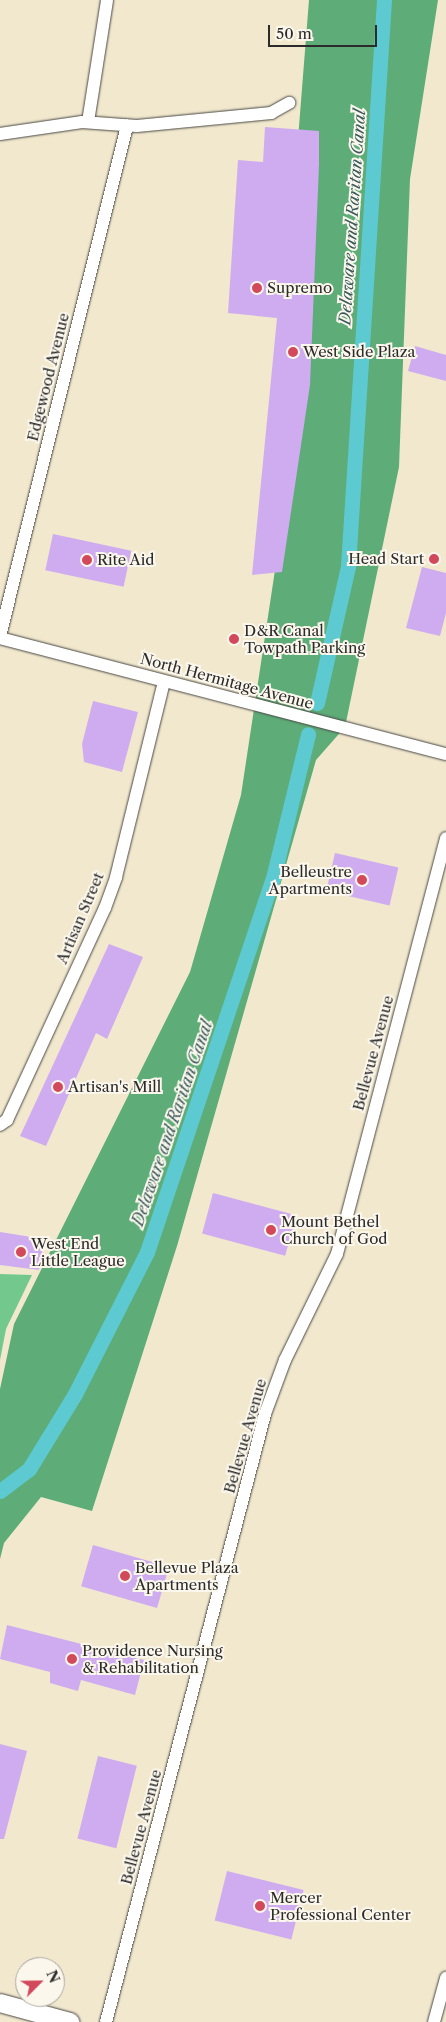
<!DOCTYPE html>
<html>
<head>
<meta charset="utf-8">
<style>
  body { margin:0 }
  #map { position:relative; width:446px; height:2022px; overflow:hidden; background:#f1e8ce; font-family:"Libre Caslon Text",serif }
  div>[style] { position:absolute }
  .green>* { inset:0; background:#73c88d }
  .forest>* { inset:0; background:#5eac78 }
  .canal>* { height:15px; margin:-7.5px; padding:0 7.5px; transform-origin:7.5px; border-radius:7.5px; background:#5dcad2 }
  .building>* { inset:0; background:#cfacf0; transform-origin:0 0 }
  .roads { filter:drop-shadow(0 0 1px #494743) drop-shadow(0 0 1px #494743) }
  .street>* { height:12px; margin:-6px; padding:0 6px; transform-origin:6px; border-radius:6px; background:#fff }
  .secondary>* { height:18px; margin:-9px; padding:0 9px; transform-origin:9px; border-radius:9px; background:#fff }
  .dots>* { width:14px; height:14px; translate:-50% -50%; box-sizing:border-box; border:2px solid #fbf7ec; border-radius:50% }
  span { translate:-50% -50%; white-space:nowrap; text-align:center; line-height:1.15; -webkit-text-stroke:4px #fbf7ec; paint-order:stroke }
  .poi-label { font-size:15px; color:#2b2b2b }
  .left { translate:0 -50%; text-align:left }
  .right { translate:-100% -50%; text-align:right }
  .street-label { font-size:15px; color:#2b2b2b }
  .water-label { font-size:16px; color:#3a5b5d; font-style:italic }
  .north { position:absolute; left:15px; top:1957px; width:50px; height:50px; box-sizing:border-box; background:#fbf7ec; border:1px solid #a8a59f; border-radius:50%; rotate:67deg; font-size:14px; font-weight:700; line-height:20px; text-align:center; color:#2b2b2b }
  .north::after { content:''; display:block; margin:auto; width:18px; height:22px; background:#d1495b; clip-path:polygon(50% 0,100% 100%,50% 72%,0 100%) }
  .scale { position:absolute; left:268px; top:25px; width:109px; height:22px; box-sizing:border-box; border:2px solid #2b2b2b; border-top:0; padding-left:6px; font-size:15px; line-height:18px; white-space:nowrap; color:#2b2b2b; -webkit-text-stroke:4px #fbf7ec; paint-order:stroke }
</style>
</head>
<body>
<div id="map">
  <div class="green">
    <div style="clip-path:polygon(0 1274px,32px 1275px,6px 1329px,0 1360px)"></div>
  </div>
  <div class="forest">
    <div style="clip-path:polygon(309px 0,438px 0,410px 179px,399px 467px,345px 727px,316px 760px,177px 1246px,92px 1511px,41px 1497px,4px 1543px,0 1559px,0 1389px,14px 1324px,190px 972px,241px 795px,300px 405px,298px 139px)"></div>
  </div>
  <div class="canal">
    <div style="left:317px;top:703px;width:140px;rotate:-77.2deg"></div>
    <div style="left:348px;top:566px;width:567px;rotate:-86.36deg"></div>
    <div style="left:0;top:1491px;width:36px;rotate:-37deg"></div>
    <div style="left:29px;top:1469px;width:88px;rotate:-58.5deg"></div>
    <div style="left:75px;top:1394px;width:159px;rotate:-63.1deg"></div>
    <div style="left:147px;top:1252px;width:395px;rotate:-71.4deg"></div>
    <div style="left:273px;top:878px;width:148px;rotate:-76.3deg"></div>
  </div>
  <div class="building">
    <div style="clip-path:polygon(265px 127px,319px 131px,319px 165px,310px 385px,282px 572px,252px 575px,277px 318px,228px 313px,238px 160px,263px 162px)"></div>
    <div style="clip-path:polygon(415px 346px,446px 355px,446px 381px,408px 371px)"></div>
    <div style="left:53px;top:534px;width:80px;height:37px;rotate:12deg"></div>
    <div style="clip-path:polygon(422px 567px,446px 573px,446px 613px,440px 636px,406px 628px)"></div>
    <div style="clip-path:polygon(93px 701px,138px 712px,122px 772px,84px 762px,82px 744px)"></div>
    <div style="left:335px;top:853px;width:65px;height:39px;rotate:13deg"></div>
    <div style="clip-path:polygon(109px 944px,143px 957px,107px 1039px,96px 1033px,46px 1146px,20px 1136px)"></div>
    <div style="left:213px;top:1193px;width:86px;height:42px;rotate:15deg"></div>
    <div style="clip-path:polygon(0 1232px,44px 1239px,39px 1270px,0 1265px)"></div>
    <div style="left:93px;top:1545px;width:79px;height:43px;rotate:16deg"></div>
    <div style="clip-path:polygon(7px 1625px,144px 1660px,135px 1695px,81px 1680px,78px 1691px,50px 1683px,50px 1672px,0 1659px)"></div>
    <div style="clip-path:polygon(0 1744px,27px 1751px,4px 1839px,0 1839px)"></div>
    <div style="left:98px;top:1756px;width:40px;height:85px;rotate:14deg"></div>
    <div style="left:227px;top:1871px;width:79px;height:51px;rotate:14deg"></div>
  </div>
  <div class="roads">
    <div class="street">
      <div style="left:88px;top:122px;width:123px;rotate:-81.1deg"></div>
      <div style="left:0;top:134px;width:83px;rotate:-8.3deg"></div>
      <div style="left:82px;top:122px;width:55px;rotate:4.2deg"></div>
      <div style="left:137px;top:126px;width:135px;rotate:-5.5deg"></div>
      <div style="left:271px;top:113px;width:21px;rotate:-29deg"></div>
      <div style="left:0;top:636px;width:526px;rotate:-76.02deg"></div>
      <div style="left:0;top:638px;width:461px;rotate:14.6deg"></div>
      <div style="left:0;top:1125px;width:9px;rotate:-36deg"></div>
      <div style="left:7px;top:1120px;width:234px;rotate:-65.2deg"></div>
      <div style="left:105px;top:908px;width:33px;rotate:-70deg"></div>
      <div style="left:116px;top:877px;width:201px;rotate:-76.2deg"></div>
      <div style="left:106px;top:2022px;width:628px;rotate:-75.34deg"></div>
      <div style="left:265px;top:1414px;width:58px;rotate:-69.7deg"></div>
      <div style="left:285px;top:1360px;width:118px;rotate:-63.9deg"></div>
      <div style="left:337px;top:1254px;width:430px;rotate:-75.3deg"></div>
      <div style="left:434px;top:2022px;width:46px;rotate:-74.7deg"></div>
    </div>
    <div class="secondary">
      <div style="left:0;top:2003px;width:73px;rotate:15.2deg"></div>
    </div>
  </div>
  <div class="dots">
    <div style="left:257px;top:288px;background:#d1495b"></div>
    <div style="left:293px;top:352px;background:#d1495b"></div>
    <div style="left:434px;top:559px;background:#d1495b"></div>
    <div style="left:87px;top:560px;background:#d1495b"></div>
    <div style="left:234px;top:639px;background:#d1495b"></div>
    <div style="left:362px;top:880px;background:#d1495b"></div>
    <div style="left:58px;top:1087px;background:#d1495b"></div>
    <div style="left:271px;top:1230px;background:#d1495b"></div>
    <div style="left:21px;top:1252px;background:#d1495b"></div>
    <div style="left:125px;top:1576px;background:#d1495b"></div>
    <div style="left:72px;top:1659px;background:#d1495b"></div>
    <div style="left:260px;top:1906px;background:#d1495b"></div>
  </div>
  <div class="poi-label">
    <span class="left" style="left:267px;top:288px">Supremo</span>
    <span class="left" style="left:303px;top:352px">West Side Plaza</span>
    <span class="right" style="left:424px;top:559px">Head Start</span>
    <span class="left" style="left:97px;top:560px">Rite Aid</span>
    <span class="left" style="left:244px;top:639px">D&amp;R Canal<br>Towpath Parking</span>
    <span class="right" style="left:352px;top:880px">Belleustre<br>Apartments</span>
    <span class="left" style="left:68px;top:1087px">Artisan's Mill</span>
    <span class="left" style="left:281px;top:1230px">Mount Bethel<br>Church of God</span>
    <span class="left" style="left:31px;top:1252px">West End<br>Little League</span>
    <span class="left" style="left:135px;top:1576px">Bellevue Plaza<br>Apartments</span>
    <span class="left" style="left:82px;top:1659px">Providence Nursing<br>&amp; Rehabilitation</span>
    <span class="left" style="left:270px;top:1906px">Mercer<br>Professional Center</span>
  </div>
  <div class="street-label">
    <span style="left:48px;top:377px;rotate:-76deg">Edgewood Avenue</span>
    <span style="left:227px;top:681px;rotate:15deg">North Hermitage Avenue</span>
    <span style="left:80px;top:918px;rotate:-67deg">Artisan Street</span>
    <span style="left:373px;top:1053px;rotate:-75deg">Bellevue Avenue</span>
    <span style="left:245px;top:1436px;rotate:-74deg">Bellevue Avenue</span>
    <span style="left:141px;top:1827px;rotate:-75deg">Bellevue Avenue</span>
  </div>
  <div class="water-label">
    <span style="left:352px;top:217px;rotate:-86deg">Delaware and Raritan Canal</span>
    <span style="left:172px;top:1123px;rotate:-71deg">Delaware and Raritan Canal</span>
  </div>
  <div class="north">N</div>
  <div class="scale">50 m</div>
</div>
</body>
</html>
